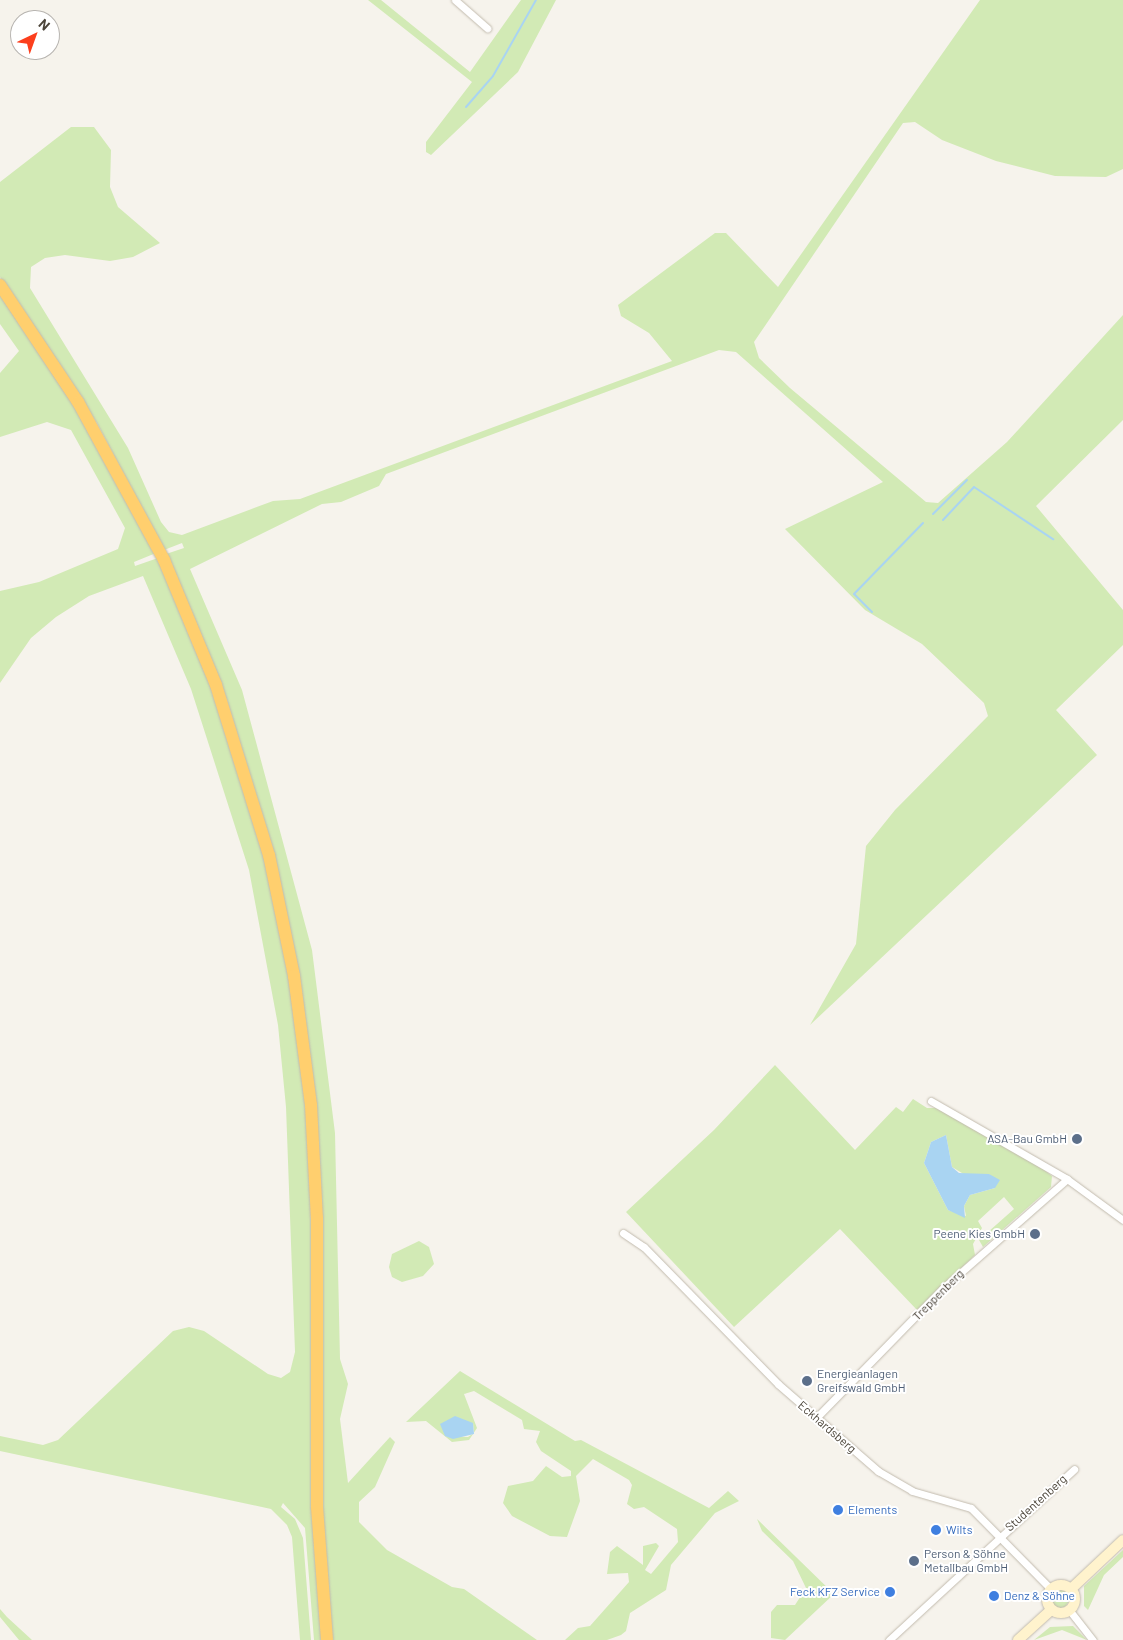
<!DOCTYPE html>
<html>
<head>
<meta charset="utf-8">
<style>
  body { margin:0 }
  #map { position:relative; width:1123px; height:1640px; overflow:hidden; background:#f6f3ec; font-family:Barlow,sans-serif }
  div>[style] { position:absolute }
  .green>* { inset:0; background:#d2eab5 }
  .round { border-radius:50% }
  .water>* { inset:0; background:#a9d4f2 }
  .stream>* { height:2px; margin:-1px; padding:0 1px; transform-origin:1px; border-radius:1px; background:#a9d4f2 }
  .roads { filter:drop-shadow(0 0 1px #c2bbae) drop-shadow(0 0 1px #c2bbae) }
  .street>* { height:7px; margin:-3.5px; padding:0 3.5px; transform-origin:3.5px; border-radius:3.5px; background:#fff }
  .secondary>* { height:10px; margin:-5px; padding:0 5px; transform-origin:5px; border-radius:5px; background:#fff3cd }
  .secondary>.ring { margin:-5px; padding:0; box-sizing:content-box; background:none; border:10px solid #fff3cd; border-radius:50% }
  .highway>* { height:12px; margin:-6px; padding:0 6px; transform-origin:6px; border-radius:6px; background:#ffcf6e }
  .dots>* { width:14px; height:14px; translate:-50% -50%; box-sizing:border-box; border:2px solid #fff; border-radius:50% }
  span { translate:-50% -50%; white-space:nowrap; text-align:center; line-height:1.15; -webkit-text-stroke:4px #fff; paint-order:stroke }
  .service-label { font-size:12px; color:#4e5e75 }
  .right { translate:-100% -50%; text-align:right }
  .left { translate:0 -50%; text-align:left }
  .street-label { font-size:12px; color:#4b4439 }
  .shop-label { font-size:12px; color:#366cbe }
  .north { position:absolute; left:10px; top:10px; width:50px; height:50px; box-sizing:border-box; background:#fff; border:1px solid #b7b4b0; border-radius:50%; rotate:42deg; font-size:14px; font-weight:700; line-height:20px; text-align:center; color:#4b4439 }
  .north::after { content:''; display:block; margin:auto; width:18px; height:22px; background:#fc3f1d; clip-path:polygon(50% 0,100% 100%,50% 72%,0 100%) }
</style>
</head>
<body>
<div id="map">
  <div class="green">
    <div style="clip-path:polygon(368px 0,381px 0,470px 72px,521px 0,556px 0,518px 72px,431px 155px,426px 152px,426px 142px,472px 82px)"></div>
    <div style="clip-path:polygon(980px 0,1123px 0,1123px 169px,1106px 177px,1055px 176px,996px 161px,942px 140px,915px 122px,903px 123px,754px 342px,759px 358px,790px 388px,926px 502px,938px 503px,1007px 442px,1123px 315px,1123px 420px,1036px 506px,1123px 610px,1123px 645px,1056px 710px,1097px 755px,810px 1025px,856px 944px,866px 846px,895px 810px,988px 716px,984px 703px,922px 644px,865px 610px,785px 529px,883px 482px,736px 352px,719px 350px,386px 474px,379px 486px,341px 502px,322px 504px,190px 569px,242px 690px,312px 950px,335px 1133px,340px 1359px,348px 1384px,340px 1419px,348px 1483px,390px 1437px,395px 1442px,375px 1487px,359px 1502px,359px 1522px,387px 1550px,452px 1587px,464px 1589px,537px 1640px,332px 1640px,322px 1528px,319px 1152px,269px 839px,227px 700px,166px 554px,184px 548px,182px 543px,164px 550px,97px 423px,0 277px,0 182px,71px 127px,94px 127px,111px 150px,110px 187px,118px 207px,160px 243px,133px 257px,110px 261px,65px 255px,45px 258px,31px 267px,30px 288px,128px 448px,161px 522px,169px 532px,182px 535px,273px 501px,300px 499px,672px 361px,649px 333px,621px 316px,618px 305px,715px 233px,726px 233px,778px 287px)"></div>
    <div style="clip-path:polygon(0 292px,54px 371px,156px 553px,134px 562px,135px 566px,158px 558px,201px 656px,250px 799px,284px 942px,308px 1121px,323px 1640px,314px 1640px,305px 1528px,283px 1503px,281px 1507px,295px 1519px,303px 1538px,311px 1640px,300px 1640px,292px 1537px,287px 1525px,271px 1509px,0 1451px,0 1436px,43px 1445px,58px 1440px,173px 1331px,189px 1327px,204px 1331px,268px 1374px,281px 1378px,290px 1372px,295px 1352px,286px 1107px,278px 1025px,249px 870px,191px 689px,143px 576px,89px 596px,56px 617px,31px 638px,0 683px,0 591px,39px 582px,118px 549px,125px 528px,71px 430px,47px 422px,0 437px,0 373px,19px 351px,0 324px)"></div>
    <div style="clip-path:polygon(evenodd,775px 1065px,855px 1150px,896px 1107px,903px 1112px,913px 1099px,927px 1108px,944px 1108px,1039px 1166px,1052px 1176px,1051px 1187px,983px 1247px,979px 1240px,1014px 1209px,1004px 1197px,978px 1221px,982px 1228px,973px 1244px,975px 1255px,917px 1310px,840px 1229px,734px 1327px,626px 1212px,714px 1130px,775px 1065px,946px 1135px,952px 1167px,967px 1176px,989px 1174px,995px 1188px,970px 1195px,964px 1206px,966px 1216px,948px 1210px,924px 1163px,931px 1142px,946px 1135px)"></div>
    <div style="clip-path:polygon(419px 1241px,429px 1247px,434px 1264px,423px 1276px,402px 1282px,392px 1277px,389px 1267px,392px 1254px)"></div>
    <div style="clip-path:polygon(evenodd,460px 1371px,575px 1441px,581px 1440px,709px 1508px,728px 1491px,739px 1501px,715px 1513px,671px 1565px,666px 1590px,630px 1613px,626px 1631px,621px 1635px,607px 1640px,565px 1640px,578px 1628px,590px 1626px,629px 1582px,628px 1573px,607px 1574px,610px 1552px,617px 1546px,643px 1565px,643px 1546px,656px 1543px,659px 1546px,645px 1570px,651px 1574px,678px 1542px,677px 1529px,644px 1507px,634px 1509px,627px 1504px,632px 1485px,629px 1480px,593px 1459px,576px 1476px,580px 1501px,567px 1537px,550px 1536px,512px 1516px,503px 1503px,508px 1486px,533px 1481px,546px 1466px,562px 1477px,571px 1476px,571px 1471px,541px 1451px,536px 1442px,540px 1431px,524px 1429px,522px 1420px,474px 1391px,464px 1394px,477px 1428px,469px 1440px,452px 1442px,426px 1421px,406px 1422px,460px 1371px,473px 1423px,474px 1433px,468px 1437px,445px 1436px,473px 1423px)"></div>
    <div style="clip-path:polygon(757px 1519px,834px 1594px,785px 1640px,771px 1638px,771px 1612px,777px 1605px,795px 1605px,806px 1588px,793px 1561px,762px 1531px)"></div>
    <div style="clip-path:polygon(1123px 1550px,1123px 1557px,1104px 1575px,1088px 1610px,1084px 1606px,1084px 1586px)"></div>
    <div class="round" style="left:1051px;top:1590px;width:18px;height:18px"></div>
    <div style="clip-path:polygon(0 1609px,7px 1617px,32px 1640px,19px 1640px,0 1617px)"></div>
    <div style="clip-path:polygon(1073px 1626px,1087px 1640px,1062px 1630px,1034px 1640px,1050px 1627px)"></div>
  </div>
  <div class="water">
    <div style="clip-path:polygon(946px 1135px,952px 1167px,959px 1173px,989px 1174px,1000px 1180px,995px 1188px,970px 1195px,964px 1206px,965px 1218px,948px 1210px,924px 1163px,931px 1142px)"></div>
    <div style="clip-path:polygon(455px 1416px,473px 1423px,474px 1434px,453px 1439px,445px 1436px,440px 1424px)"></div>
  </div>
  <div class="stream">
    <div style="left:466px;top:107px;width:41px;rotate:-48.9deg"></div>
    <div style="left:493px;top:76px;width:87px;rotate:-60.5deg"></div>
    <div style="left:933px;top:514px;width:48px;rotate:-45deg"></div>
    <div style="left:943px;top:520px;width:45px;rotate:-46.8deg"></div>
    <div style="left:974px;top:487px;width:95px;rotate:33.4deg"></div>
    <div style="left:872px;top:612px;width:25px;rotate:-135deg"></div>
    <div style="left:854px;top:594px;width:99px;rotate:-45.8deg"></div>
  </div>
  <div class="roads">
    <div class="street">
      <div style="left:455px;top:0;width:43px;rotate:41.2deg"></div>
      <div style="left:931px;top:1101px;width:157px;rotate:29.8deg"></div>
      <div style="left:1067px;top:1179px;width:69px;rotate:36.2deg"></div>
      <div style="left:623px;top:1233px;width:25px;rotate:34deg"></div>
      <div style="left:644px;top:1247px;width:192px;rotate:45.6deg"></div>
      <div style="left:778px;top:1384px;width:133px;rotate:41deg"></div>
      <div style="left:878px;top:1471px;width:39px;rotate:30deg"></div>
      <div style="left:912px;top:1491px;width:61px;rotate:16.1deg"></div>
      <div style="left:971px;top:1508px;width:114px;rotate:45.4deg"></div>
      <div style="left:816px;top:1418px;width:182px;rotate:-45.7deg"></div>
      <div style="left:943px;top:1288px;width:165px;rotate:-41.3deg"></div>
      <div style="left:1070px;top:1611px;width:37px;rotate:52deg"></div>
      <div style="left:889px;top:1640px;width:252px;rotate:-42.7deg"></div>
    </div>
    <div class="secondary">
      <div class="ring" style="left:1047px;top:1585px;width:18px;height:18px"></div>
      <div style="left:1071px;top:1589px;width:71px;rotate:-43.3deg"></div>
      <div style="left:1018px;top:1640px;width:45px;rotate:-42.3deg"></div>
    </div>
    <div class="highway">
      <div style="left:0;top:285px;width:141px;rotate:56.3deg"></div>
      <div style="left:78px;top:402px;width:180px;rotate:61.4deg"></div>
      <div style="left:164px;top:560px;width:135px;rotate:67.4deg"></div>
      <div style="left:216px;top:685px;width:178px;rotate:72.7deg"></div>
      <div style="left:269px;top:855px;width:124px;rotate:78.3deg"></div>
      <div style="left:294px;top:976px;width:130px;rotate:82.5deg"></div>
      <div style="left:311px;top:1105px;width:113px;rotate:87deg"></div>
      <div style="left:317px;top:1218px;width:289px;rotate:90deg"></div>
      <div style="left:317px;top:1507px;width:133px;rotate:85.7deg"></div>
    </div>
  </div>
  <div class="dots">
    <div style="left:1077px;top:1139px;background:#5c6f8a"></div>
    <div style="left:1035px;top:1234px;background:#5c6f8a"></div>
    <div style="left:807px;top:1381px;background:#5c6f8a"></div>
    <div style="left:838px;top:1510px;background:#3f7fe0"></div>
    <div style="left:936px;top:1530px;background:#3f7fe0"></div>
    <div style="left:914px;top:1561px;background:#5c6f8a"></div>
    <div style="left:890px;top:1592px;background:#3f7fe0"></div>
    <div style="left:994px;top:1596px;background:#3f7fe0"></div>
  </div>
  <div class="service-label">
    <span class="right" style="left:1067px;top:1139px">ASA-Bau GmbH</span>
    <span class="right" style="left:1025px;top:1234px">Peene Kies GmbH</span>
    <span class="left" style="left:817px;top:1381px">Energieanlagen<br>Greifswald GmbH</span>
    <span class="left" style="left:924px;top:1561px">Person &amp; Söhne<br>Metallbau GmbH</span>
  </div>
  <div class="street-label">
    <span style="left:938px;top:1295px;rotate:-45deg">Treppenberg</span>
    <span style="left:827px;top:1427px;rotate:41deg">Eckhardsberg</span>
    <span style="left:1036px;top:1503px;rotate:-42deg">Studentenberg</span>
  </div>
  <div class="shop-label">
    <span class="left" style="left:848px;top:1510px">Elements</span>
    <span class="left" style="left:946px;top:1530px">Wilts</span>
    <span class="right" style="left:880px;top:1592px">Feck KFZ Service</span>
    <span class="left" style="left:1004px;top:1596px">Denz &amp; Söhne</span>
  </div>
  <div class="north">N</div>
</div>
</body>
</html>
